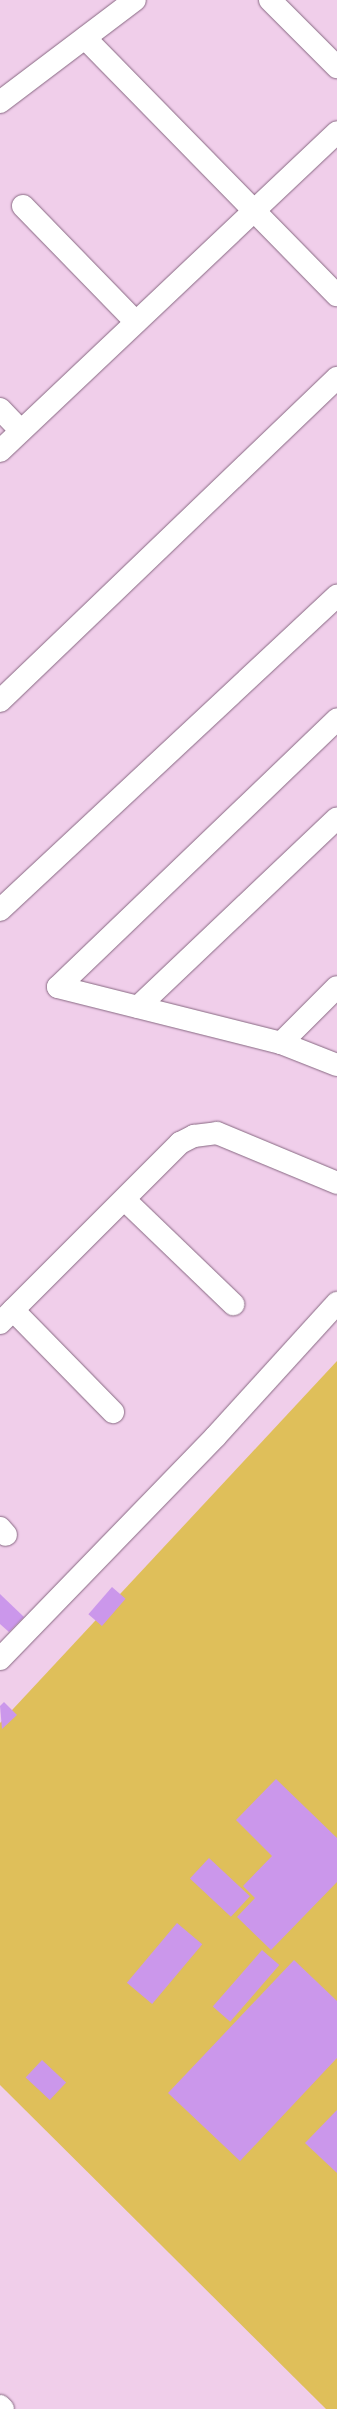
<!DOCTYPE html>
<html>
<head>
<meta charset="utf-8">
<style>
  body { margin:0 }
  #map { position:relative; width:337px; height:2409px; overflow:hidden; background:#f0ceea; font-family:"Varela Round",sans-serif }
  div>[style] { position:absolute }
  .green>* { inset:0; background:#dfbf5a }
  .building>* { inset:0; background:#cb97eb; transform-origin:0 0 }
  .roads { filter:drop-shadow(0 0 1px #876882) drop-shadow(0 0 1px #876882) }
  .street>* { height:22px; margin:-11px; padding:0 11px; transform-origin:11px; border-radius:11px; background:#fff }
  span { translate:-50% -50%; white-space:nowrap; text-align:center; line-height:1.15; -webkit-text-stroke:4px #fefafd; paint-order:stroke }
</style>
</head>
<body>
<div id="map">
  <div class="green">
    <div style="clip-path:polygon(337px 1361px,337px 2409px,326px 2409px,0 2085px,0 1723px)"></div>
  </div>
  <div class="building">
    <div style="left:112px;top:1587px;width:18px;height:36px;rotate:41deg"></div>
    <div style="clip-path:polygon(0 1594px,24px 1617px,9px 1632px,0 1624px)"></div>
    <div style="clip-path:polygon(4px 1702px,17px 1715px,2px 1729px,0 1706px)"></div>
    <div style="clip-path:polygon(276px 1779px,337px 1838px,337px 1882px,271px 1950px,237px 1917px,255px 1898px,243px 1886px,272px 1856px,236px 1820px)"></div>
    <div style="left:209px;top:1858px;width:56px;height:28px;rotate:43deg"></div>
    <div style="left:177px;top:1923px;width:33px;height:78px;rotate:40deg"></div>
    <div style="left:262px;top:1950px;width:23px;height:75px;rotate:41deg"></div>
    <div style="clip-path:polygon(294px 1960px,337px 2001px,337px 2058px,240px 2161px,168px 2093px)"></div>
    <div style="left:42px;top:2060px;width:33px;height:24px;rotate:43deg"></div>
    <div style="clip-path:polygon(337px 2110px,337px 2173px,305px 2143px)"></div>
  </div>
  <div class="roads">
    <div class="street">
      <div style="left:270px;top:0;width:95px;rotate:45deg"></div>
      <div style="left:85px;top:38px;width:360px;rotate:45.6deg"></div>
      <div style="left:0;top:102px;width:169px;rotate:-37.1deg"></div>
      <div style="left:23px;top:206px;width:162px;rotate:45.8deg"></div>
      <div style="left:0;top:409px;width:30px;rotate:46deg"></div>
      <div style="left:0;top:451px;width:464px;rotate:-43.4deg"></div>
      <div style="left:0;top:701px;width:467px;rotate:-43.8deg"></div>
      <div style="left:0;top:910px;width:461px;rotate:-43deg"></div>
      <div style="left:58px;top:987px;width:387px;rotate:-43.8deg"></div>
      <div style="left:58px;top:987px;width:230px;rotate:14.1deg"></div>
      <div style="left:281px;top:1043px;width:60px;rotate:21.4deg"></div>
      <div style="left:138px;top:1007px;width:274px;rotate:-43.5deg"></div>
      <div style="left:281px;top:1043px;width:79px;rotate:-45deg"></div>
      <div style="left:126px;top:1201px;width:149px;rotate:43.9deg"></div>
      <div style="left:13px;top:1310px;width:143px;rotate:45.6deg"></div>
      <div style="left:0;top:1323px;width:255px;rotate:-45deg"></div>
      <div style="left:180px;top:1143px;width:16px;rotate:-27deg"></div>
      <div style="left:194px;top:1136px;width:23px;rotate:-7deg"></div>
      <div style="left:217px;top:1133px;width:130px;rotate:22.6deg"></div>
      <div style="left:0;top:1528px;width:9px;rotate:49deg"></div>
      <div style="left:0;top:1659px;width:310px;rotate:-45.9deg"></div>
      <div style="left:216px;top:1436px;width:180px;rotate:-47.7deg"></div>
      <div style="left:0;top:2406px;width:4px;rotate:45deg"></div>
    </div>
  </div>
</div>
</body>
</html>
